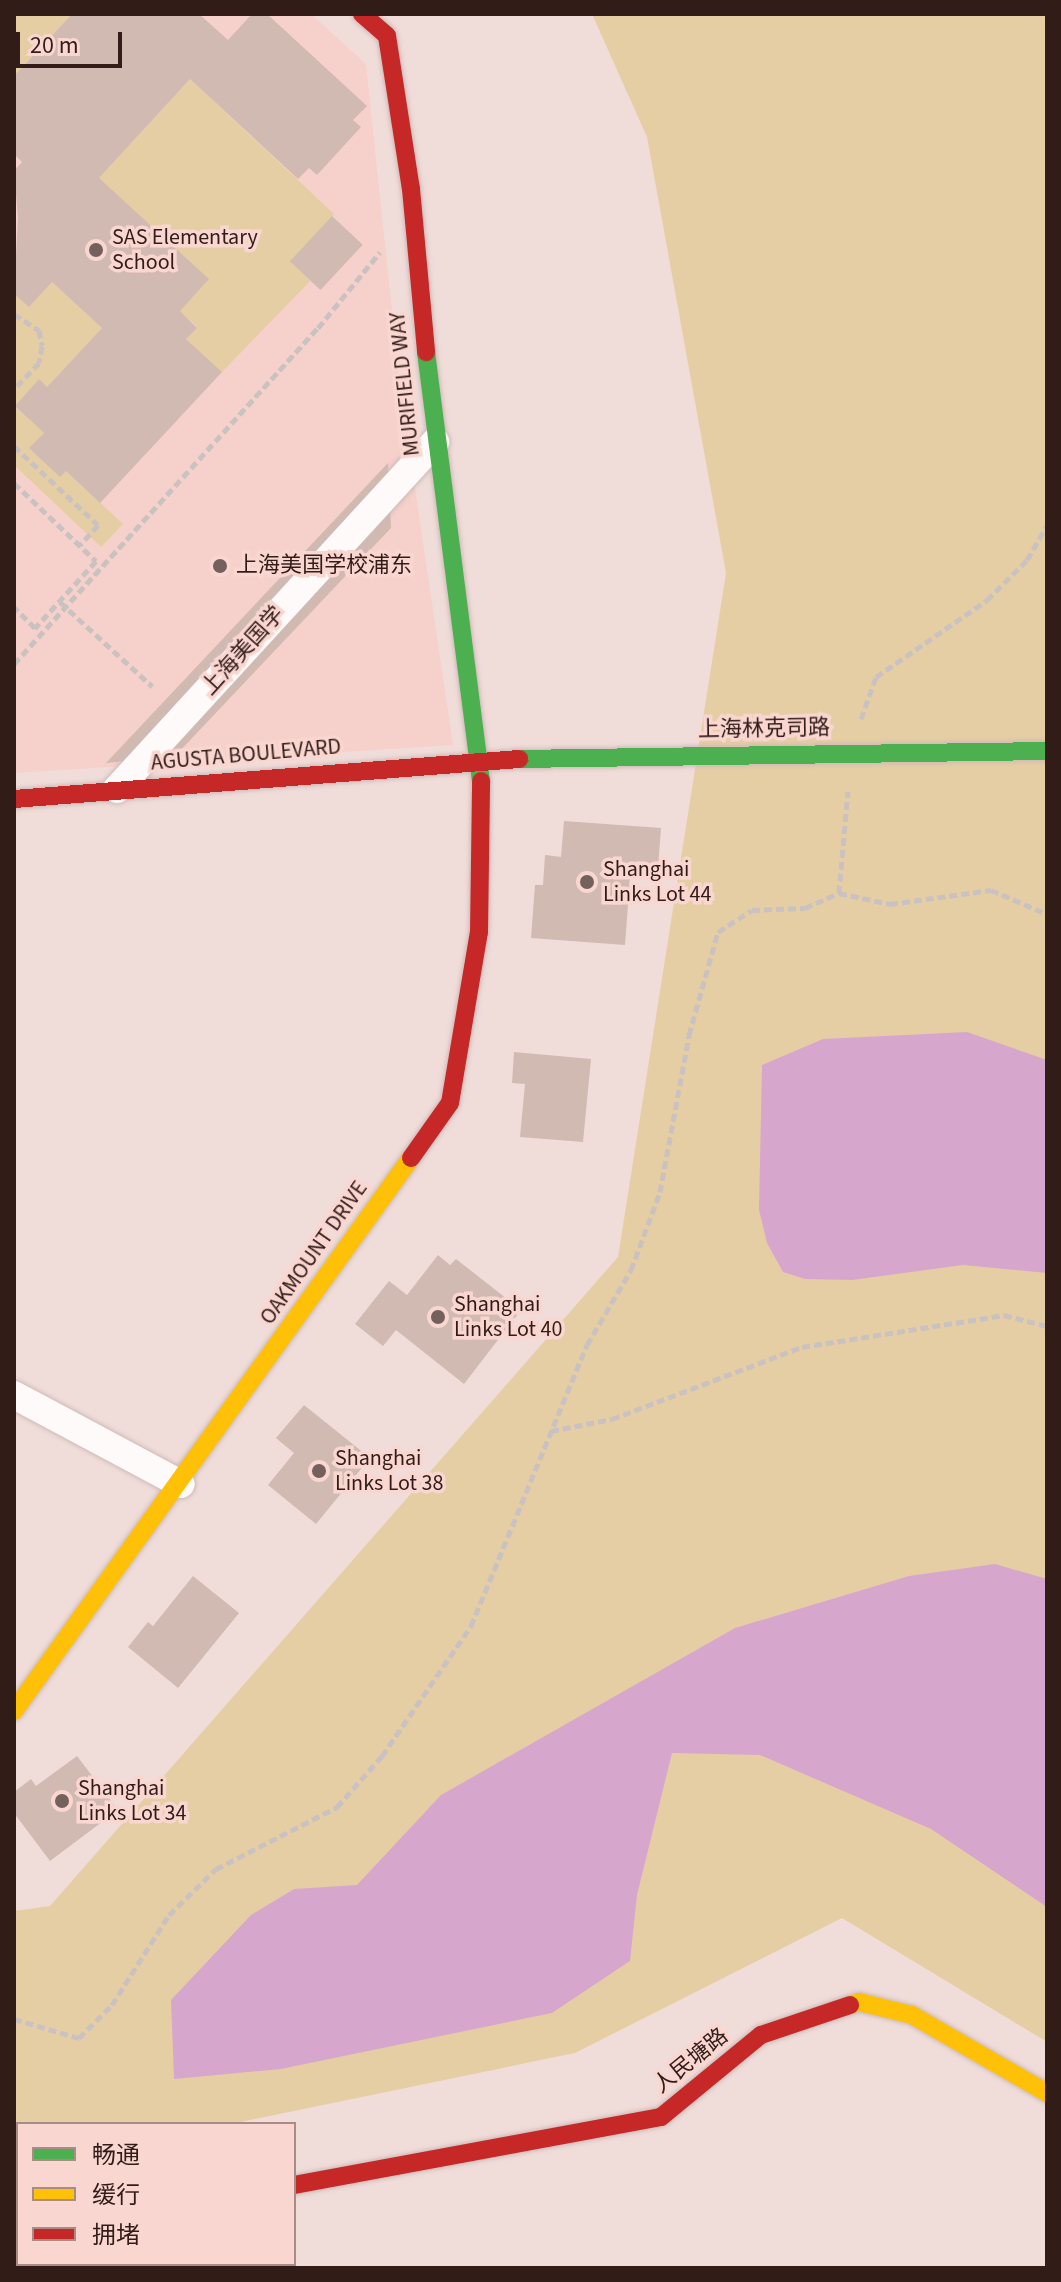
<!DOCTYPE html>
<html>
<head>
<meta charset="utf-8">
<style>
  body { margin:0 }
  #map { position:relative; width:1061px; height:2282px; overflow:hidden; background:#f0ddda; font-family:"Source Sans 3","Noto Sans SC",sans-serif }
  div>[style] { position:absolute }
  .built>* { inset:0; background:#f6d0ca }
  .green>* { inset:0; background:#e6cea4 }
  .water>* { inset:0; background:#d7a6cd }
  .building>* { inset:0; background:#d1bab1; transform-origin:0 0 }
  .path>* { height:5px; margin-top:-2.5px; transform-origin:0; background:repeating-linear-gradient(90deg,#cac2c1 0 8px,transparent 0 12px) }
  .roads { filter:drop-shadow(0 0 2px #cebab7) drop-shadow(0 0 2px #cebab7) }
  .street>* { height:28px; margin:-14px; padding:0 14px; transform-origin:14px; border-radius:14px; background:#fdfaf9 }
  .fast>* { height:18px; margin:-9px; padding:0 9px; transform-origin:9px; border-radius:9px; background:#4caf50 }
  .slow>* { height:18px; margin:-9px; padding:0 9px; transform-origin:9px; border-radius:9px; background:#ffc107 }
  .jam>* { height:18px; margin:-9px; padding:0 9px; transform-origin:9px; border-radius:9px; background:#c62828 }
  .dots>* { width:22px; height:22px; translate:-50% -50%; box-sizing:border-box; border:4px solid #fad6d0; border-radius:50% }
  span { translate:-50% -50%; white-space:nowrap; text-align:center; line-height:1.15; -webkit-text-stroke:7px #fad6d0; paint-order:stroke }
  .poi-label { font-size:22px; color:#311c18 }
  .left { translate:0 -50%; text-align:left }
  .street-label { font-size:22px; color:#311c18 }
  .frame { position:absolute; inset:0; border:16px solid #311c18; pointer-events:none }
  .legend { position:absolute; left:16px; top:2122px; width:280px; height:144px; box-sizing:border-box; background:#fad6d0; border:2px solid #aa8c86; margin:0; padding:10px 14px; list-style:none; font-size:24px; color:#311c18 }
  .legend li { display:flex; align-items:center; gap:16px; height:40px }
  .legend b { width:40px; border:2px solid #aa8c86 }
  .scale { position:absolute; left:16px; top:32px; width:106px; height:36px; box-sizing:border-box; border:4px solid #311c18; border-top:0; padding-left:10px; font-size:24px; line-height:28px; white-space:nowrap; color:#311c18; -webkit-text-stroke:6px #fad6d0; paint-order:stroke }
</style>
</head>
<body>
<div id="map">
  <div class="built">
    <div style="clip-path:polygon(14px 14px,311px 14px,366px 64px,400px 387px,453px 745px,14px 773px)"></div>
  </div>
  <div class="green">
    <div style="clip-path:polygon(14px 14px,72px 14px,14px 76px)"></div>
    <div style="clip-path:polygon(592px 14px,1047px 14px,1047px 2042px,842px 1918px,575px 2053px,231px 2124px,18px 2124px,14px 2169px,14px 1911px,50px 1906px,618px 1257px,726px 573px,647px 137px)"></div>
    <div style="clip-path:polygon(190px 79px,334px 214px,290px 261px,310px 281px,222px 372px,186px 339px,197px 327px,180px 311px,99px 178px)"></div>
    <div style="clip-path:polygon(52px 282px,102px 328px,47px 387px,39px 380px,15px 406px,44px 433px,30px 449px,60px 476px,66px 471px,123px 524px,101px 547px,14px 465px,14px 294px,29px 307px)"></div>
  </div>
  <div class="water">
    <div style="clip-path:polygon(967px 1032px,1047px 1060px,1047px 1273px,963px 1265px,852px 1280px,805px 1279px,783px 1272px,767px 1243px,759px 1210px,762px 1065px,823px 1039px)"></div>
    <div style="clip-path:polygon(995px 1564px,1047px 1579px,1047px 1907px,931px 1829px,760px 1755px,672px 1753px,637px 1895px,630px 1961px,552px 2013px,281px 2069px,174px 2079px,171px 2000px,251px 1915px,294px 1889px,357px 1885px,441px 1795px,735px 1628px,909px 1576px)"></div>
  </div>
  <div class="building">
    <div style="clip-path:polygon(72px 14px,199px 14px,228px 40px,252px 14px,267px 14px,367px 106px,353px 120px,361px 127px,317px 175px,309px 168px,298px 179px,190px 79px,99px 178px,209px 279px,180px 311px,197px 328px,186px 339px,222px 372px,100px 503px,66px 471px,60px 477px,29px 448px,44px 433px,15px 406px,39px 379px,47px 387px,102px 328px,52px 282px,29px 307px,14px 294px,18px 217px,14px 171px,22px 162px,14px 154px,14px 76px)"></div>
    <div style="left:332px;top:216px;width:42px;height:62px;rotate:43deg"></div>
    <div style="clip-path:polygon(388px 463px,391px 528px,175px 756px,106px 763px)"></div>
    <div style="clip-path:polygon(564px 821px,661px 828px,657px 880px,630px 878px,625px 945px,531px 938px,535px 885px,543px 885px,545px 855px,561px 857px)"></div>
    <div style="clip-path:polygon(514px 1052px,591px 1059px,583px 1142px,520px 1137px,525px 1084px,512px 1083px)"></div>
    <div style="clip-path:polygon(438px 1255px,450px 1265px,456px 1259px,521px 1310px,464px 1384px,396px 1330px,383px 1346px,355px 1324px,389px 1281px,407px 1295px)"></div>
    <div style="clip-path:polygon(304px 1405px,370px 1458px,316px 1524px,268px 1485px,294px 1453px,276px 1438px)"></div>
    <div style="clip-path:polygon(193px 1576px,239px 1613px,178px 1688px,128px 1647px,148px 1622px,153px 1626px)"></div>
    <div style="clip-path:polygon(77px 1756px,118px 1810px,50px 1861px,14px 1813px,14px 1792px,31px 1779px,36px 1786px)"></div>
  </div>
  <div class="path">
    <div style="left:14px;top:314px;width:30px;rotate:33deg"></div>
    <div style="left:39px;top:330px;width:16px;rotate:79deg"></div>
    <div style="left:42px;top:346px;width:17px;rotate:100deg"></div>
    <div style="left:39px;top:363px;width:36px;rotate:134deg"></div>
    <div style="left:14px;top:446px;width:115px;rotate:43.2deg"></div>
    <div style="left:98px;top:525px;width:27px;rotate:132deg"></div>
    <div style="left:14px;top:483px;width:113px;rotate:43.6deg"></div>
    <div style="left:96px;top:561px;width:91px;rotate:132.3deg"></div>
    <div style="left:35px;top:628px;width:30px;rotate:-135deg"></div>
    <div style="left:60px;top:602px;width:125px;rotate:42.4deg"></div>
    <div style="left:14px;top:664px;width:453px;rotate:-47.9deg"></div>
    <div style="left:318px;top:328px;width:98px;rotate:-50.8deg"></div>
    <div style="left:861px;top:719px;width:45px;rotate:-70.3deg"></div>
    <div style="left:876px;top:677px;width:135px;rotate:-34.7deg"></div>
    <div style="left:987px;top:600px;width:57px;rotate:-45deg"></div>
    <div style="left:1027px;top:560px;width:39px;rotate:-60deg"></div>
    <div style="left:839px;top:893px;width:52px;rotate:12.2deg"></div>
    <div style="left:890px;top:904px;width:102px;rotate:-7.9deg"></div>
    <div style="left:991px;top:890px;width:61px;rotate:23.2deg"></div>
    <div style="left:551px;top:1431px;width:62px;rotate:-11.1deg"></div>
    <div style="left:612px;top:1419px;width:203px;rotate:-20.8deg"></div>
    <div style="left:802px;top:1347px;width:205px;rotate:-9deg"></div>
    <div style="left:1004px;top:1315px;width:44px;rotate:14.3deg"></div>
    <div style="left:14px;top:2019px;width:68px;rotate:16.3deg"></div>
    <div style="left:79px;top:2038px;width:47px;rotate:-45deg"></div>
    <div style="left:112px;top:2005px;width:107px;rotate:-57.7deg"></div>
    <div style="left:169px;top:1915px;width:66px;rotate:-44.4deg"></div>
    <div style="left:216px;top:1869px;width:136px;rotate:-27.1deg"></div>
    <div style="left:337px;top:1807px;width:68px;rotate:-48.6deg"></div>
    <div style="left:382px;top:1756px;width:158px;rotate:-55.6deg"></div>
    <div style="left:471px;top:1626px;width:304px;rotate:-67.6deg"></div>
    <div style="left:587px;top:1345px;width:87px;rotate:-59.6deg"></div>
    <div style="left:631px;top:1270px;width:83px;rotate:-69.6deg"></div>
    <div style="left:660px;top:1192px;width:160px;rotate:-79.5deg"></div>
    <div style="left:689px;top:1035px;width:107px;rotate:-74.3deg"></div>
    <div style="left:718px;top:932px;width:40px;rotate:-32.9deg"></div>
    <div style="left:752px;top:910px;width:53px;rotate:-2.2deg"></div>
    <div style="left:805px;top:908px;width:37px;rotate:-24deg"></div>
    <div style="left:839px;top:893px;width:102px;rotate:-85deg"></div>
  </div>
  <div class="roads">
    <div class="street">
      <div style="left:117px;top:789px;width:471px;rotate:-47.5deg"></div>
      <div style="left:14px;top:1395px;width:189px;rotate:28.1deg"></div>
    </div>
    <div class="fast">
      <div style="left:426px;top:352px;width:433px;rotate:82.7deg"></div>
      <div style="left:519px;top:759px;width:528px;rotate:-0.87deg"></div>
    </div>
    <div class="slow">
      <div style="left:14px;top:1711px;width:681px;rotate:-54.33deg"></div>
      <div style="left:850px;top:2005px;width:9px;rotate:-18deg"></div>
      <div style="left:859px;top:2002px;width:55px;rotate:13.8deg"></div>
      <div style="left:912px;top:2015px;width:156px;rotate:30deg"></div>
      <div style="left:14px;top:2241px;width:4px;rotate:-14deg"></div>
    </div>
    <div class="jam">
      <div style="left:362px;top:14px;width:33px;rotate:41deg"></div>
      <div style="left:387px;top:36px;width:155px;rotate:81.1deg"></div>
      <div style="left:411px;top:189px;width:164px;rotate:84.7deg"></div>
      <div style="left:14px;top:799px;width:507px;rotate:-4.53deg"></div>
      <div style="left:411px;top:1158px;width:67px;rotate:-54.7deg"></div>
      <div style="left:450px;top:1103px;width:173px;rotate:-80.4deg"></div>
      <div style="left:479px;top:932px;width:151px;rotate:-89.2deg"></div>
      <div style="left:294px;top:2185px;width:373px;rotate:-10.5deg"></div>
      <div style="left:661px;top:2117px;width:129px;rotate:-39.4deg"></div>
      <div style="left:761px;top:2035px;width:94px;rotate:-18.6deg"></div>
    </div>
  </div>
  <div class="dots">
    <div style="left:96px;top:250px;background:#74605c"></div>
    <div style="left:220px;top:566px;background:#74605c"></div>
    <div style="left:587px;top:882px;background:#74605c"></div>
    <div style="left:438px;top:1317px;background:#74605c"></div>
    <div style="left:319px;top:1471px;background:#74605c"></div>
    <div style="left:62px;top:1801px;background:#74605c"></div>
  </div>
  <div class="poi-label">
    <span class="left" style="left:112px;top:250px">SAS Elementary<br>School</span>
    <span class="left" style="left:236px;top:566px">上海美国学校浦东</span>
    <span class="left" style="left:603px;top:882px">Shanghai<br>Links Lot 44</span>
    <span class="left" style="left:454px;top:1317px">Shanghai<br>Links Lot 40</span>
    <span class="left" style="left:335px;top:1471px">Shanghai<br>Links Lot 38</span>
    <span class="left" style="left:78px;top:1801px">Shanghai<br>Links Lot 34</span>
  </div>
  <div class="street-label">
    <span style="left:405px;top:384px;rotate:-96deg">MURIFIELD WAY</span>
    <span style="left:243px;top:651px;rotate:-48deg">上海美国学</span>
    <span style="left:764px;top:729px;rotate:-1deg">上海林克司路</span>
    <span style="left:246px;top:755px;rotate:-5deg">AGUSTA BOULEVARD</span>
    <span style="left:314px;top:1253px;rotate:-55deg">OAKMOUNT DRIVE</span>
    <span style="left:691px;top:2061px;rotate:-39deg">人民塘路</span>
  </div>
  <div class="frame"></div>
  <ul class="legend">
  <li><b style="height:10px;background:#4caf50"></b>畅通</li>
  <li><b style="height:10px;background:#ffc107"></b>缓行</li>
  <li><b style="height:10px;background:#c62828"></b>拥堵</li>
  </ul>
  <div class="scale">20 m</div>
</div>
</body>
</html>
